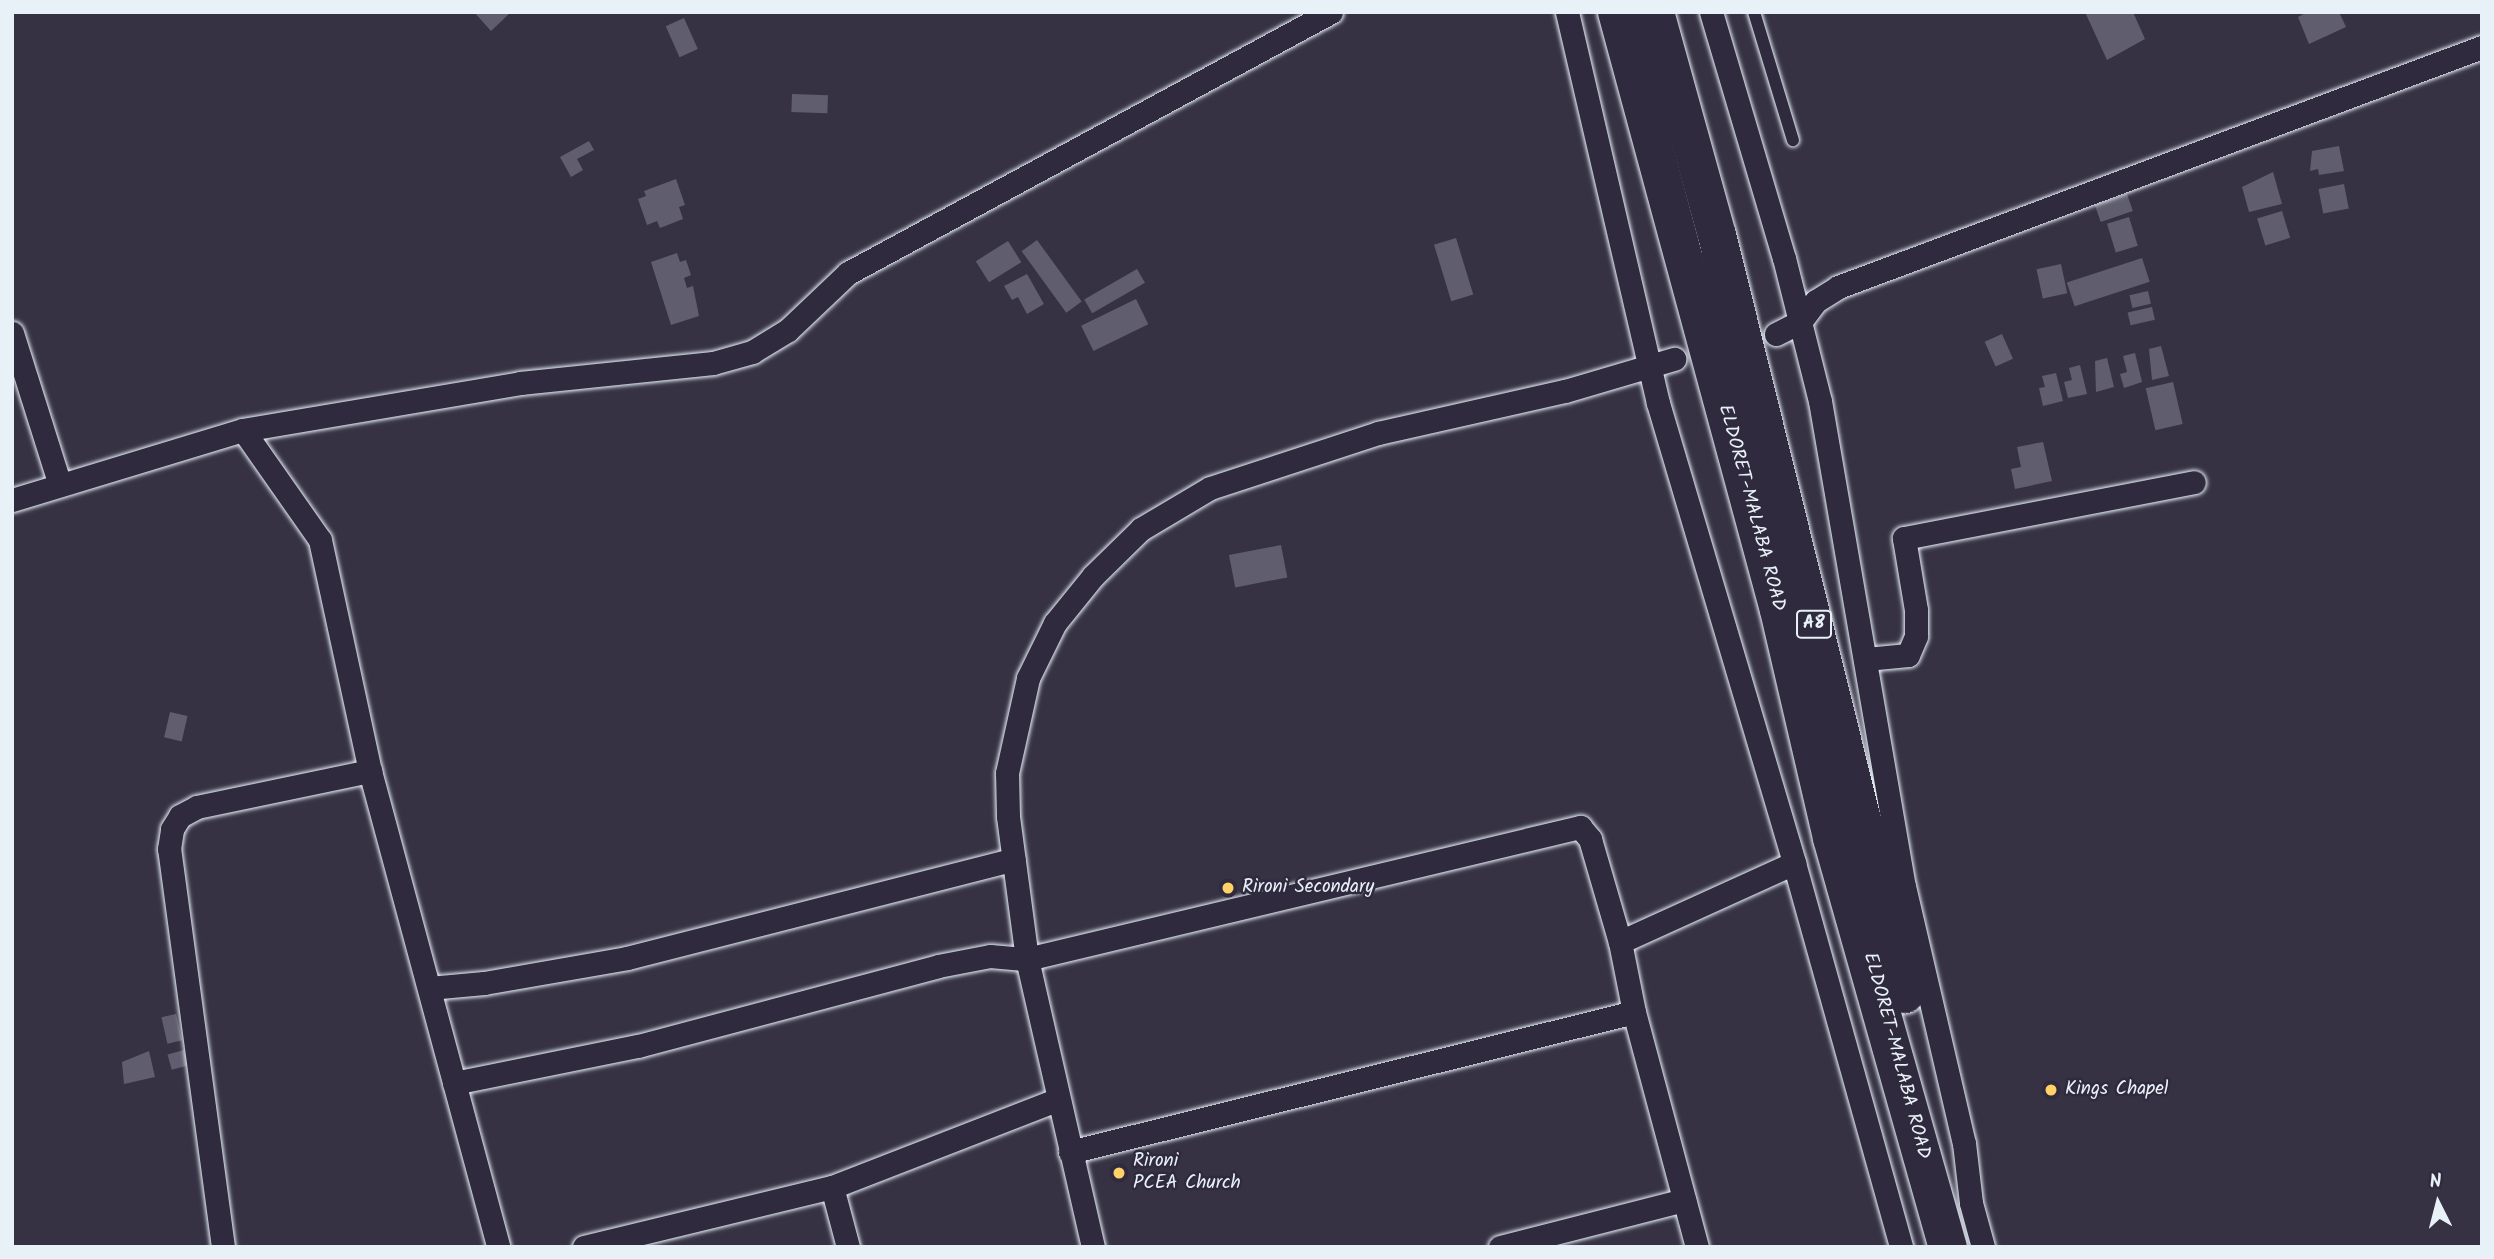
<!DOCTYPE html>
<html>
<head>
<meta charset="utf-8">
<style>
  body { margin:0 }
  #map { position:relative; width:2494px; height:1259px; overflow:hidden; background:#363244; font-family:Kalam,sans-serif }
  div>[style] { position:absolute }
  .building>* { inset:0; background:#605e6e; transform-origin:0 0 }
  .roads { filter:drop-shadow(0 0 2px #e8f1f8) drop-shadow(0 0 2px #e8f1f8) }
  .service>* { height:12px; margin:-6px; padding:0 6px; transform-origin:6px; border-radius:6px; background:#2f2a3d }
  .minor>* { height:23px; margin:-11.5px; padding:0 11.5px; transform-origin:11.5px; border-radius:11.5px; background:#2f2a3d }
  .trunk>* { height:38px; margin:-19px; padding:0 19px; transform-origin:19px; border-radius:19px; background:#2f2a3d }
  .dots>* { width:19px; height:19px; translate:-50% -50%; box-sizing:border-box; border:4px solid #2f2a3d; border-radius:50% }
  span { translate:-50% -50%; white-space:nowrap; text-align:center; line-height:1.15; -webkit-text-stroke:5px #2f2a3d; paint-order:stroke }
  .shield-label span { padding:2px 5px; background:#2f2a3d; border:2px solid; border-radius:5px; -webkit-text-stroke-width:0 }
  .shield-label { font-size:18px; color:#e8f1f8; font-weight:700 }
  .street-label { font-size:19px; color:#e8f1f8 }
  .poi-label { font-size:19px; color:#e8f1f8 }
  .left { translate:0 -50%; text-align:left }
  .frame { position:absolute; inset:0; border:14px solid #e8f1f8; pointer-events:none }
  .north { position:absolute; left:2403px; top:1168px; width:70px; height:70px; -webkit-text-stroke:5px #2f2a3d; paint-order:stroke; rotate:354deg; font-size:19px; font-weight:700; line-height:28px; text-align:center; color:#e8f1f8 }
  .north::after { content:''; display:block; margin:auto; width:24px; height:32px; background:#e8f1f8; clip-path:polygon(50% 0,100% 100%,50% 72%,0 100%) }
</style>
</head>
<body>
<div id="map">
  <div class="building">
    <div style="clip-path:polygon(474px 12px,511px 12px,491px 31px)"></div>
    <div style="clip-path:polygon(2085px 12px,2133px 12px,2145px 39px,2107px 60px)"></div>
    <div style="clip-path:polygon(2307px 12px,2339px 12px,2346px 27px,2309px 44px,2298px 17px)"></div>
    <div style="left:684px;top:18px;width:34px;height:20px;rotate:66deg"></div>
    <div style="left:792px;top:94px;width:36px;height:18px;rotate:2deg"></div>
    <div style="clip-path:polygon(589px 141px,594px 150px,577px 159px,583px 170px,571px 177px,560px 157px)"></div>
    <div style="clip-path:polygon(2339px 146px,2344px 171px,2319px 175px,2318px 169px,2310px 171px,2312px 151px)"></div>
    <div style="clip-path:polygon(2273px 172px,2282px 204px,2249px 212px,2242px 187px)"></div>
    <div style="clip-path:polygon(676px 179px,685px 205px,679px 207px,683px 219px,660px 228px,657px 221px,647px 225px,638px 199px,646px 196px,644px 191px)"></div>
    <div style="left:2344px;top:184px;width:25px;height:26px;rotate:79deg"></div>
    <div style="left:2127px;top:194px;width:18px;height:34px;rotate:71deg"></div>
    <div style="left:2282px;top:211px;width:28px;height:26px;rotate:73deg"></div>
    <div style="left:2129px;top:217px;width:30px;height:23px;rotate:73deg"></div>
    <div style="left:1456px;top:238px;width:59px;height:23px;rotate:73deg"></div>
    <div style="left:1037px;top:240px;width:76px;height:19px;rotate:54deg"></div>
    <div style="left:1008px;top:241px;width:25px;height:38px;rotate:58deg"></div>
    <div style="clip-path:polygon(677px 253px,680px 262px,686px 260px,691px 275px,684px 278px,687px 288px,693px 286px,699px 316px,671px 325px,651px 262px)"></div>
    <div style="left:2142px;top:258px;width:25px;height:79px;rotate:72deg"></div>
    <div style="left:2061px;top:264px;width:30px;height:25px;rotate:78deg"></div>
    <div style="left:1137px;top:269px;width:16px;height:61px;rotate:60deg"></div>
    <div style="clip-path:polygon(1027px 274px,1044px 304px,1027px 314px,1018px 297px,1012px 300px,1004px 286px)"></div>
    <div style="left:2148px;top:291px;width:13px;height:19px;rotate:77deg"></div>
    <div style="left:1136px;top:299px;width:28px;height:61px;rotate:64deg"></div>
    <div style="left:2152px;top:307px;width:13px;height:25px;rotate:77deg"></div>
    <div style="left:2002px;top:334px;width:27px;height:19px;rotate:66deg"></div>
    <div style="clip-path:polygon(2161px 346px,2169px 376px,2152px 380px,2149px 349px)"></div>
    <div style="clip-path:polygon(2135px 353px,2142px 382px,2124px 388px,2120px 374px,2127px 372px,2123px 356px)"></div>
    <div style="clip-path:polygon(2107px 358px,2114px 387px,2096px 392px,2095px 361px)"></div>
    <div style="clip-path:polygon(2080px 365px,2087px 394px,2068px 398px,2064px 382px,2072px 380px,2069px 368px)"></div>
    <div style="clip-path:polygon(2056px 373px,2063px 401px,2043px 406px,2039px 388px,2045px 387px,2042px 376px)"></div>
    <div style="left:2173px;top:382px;width:43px;height:28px;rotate:77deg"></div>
    <div style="clip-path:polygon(2043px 442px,2052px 481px,2015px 489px,2011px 469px,2021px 467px,2017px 447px)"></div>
    <div style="left:1281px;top:545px;width:33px;height:53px;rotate:79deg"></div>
    <div style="left:170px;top:712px;width:18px;height:26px;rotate:13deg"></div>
    <div style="left:176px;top:1014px;width:27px;height:15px;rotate:77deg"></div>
    <div style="left:184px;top:1050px;width:16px;height:17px;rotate:75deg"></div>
    <div style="clip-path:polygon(149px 1051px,155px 1077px,124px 1084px,122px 1062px)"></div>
  </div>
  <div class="roads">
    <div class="service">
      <div style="left:1754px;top:12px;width:134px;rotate:73.1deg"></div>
    </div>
    <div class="minor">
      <div style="left:1567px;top:12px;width:401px;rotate:76.9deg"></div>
      <div style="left:1658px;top:403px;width:480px;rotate:73.5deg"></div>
      <div style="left:1794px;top:863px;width:399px;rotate:74.4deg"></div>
      <div style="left:1711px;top:12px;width:257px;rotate:73.5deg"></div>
      <div style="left:1784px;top:258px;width:147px;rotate:75.9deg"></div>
      <div style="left:1820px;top:401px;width:492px;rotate:80.2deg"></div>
      <div style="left:1904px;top:886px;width:264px;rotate:76.9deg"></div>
      <div style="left:1964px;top:1143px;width:60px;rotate:83.3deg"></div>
      <div style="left:1971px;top:1203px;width:46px;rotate:74.7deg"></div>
      <div style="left:12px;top:333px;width:156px;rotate:72.5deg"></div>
      <div style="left:1776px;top:334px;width:27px;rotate:-27deg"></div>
      <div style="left:1800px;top:322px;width:26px;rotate:-53deg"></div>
      <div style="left:1816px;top:301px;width:26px;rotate:-32deg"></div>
      <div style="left:1838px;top:287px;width:687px;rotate:-20.44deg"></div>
      <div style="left:243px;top:430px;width:134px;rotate:55deg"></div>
      <div style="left:320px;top:540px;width:236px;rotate:77.8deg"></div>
      <div style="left:370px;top:771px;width:493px;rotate:74.9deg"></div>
      <div style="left:12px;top:500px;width:241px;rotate:-16.9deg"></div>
      <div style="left:243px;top:430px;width:281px;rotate:-9.6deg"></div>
      <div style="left:520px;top:383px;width:194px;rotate:-5.9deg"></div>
      <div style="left:713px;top:363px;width:41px;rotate:-15.8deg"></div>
      <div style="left:752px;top:352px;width:42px;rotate:-31.4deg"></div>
      <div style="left:788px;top:330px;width:83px;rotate:-43.5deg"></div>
      <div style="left:848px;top:273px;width:549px;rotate:-28.39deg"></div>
      <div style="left:1866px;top:659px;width:42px;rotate:-5.4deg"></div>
      <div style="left:1908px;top:655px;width:21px;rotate:-67deg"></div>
      <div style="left:1916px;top:636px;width:26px;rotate:-90deg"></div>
      <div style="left:1916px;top:610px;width:73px;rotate:-99.5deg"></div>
      <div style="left:1904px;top:538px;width:295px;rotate:-10.9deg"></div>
      <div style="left:1620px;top:942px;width:191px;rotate:-24.4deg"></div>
      <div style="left:429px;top:988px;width:55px;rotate:-5.2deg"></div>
      <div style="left:484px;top:983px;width:145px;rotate:-9.9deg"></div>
      <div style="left:627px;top:958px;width:399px;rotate:-14.3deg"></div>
      <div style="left:454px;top:1083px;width:188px;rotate:-11.4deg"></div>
      <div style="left:638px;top:1046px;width:310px;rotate:-14.9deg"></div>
      <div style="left:938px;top:966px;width:53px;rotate:-10.9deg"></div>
      <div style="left:990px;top:956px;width:37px;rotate:5deg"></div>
      <div style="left:1027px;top:959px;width:569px;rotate:-13.43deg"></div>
      <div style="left:1580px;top:827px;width:16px;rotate:50deg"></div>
      <div style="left:1590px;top:839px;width:107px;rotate:73.8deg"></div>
      <div style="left:1620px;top:942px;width:71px;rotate:78.7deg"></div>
      <div style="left:1634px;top:1012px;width:243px;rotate:75deg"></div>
      <div style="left:1070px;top:1152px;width:581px;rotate:-13.94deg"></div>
      <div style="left:223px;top:1247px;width:402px;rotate:-97.7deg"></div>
      <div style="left:169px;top:849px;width:20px;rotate:-81deg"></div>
      <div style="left:172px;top:829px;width:15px;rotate:-58deg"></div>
      <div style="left:180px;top:816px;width:19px;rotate:-28deg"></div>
      <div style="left:197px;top:807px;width:177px;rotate:-11.8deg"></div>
      <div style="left:584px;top:1247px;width:255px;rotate:-13.6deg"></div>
      <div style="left:848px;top:1247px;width:62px;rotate:-104.9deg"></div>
      <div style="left:832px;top:1187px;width:240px;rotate:-21.2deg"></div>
      <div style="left:1093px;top:1247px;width:295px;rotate:-102.9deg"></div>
      <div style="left:1027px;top:959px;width:144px;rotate:-97.6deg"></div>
      <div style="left:1008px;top:816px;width:43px;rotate:-91.3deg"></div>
      <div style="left:1007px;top:773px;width:97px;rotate:-77.5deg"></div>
      <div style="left:1028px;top:678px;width:61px;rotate:-63.9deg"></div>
      <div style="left:1055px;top:623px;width:60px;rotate:-51deg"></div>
      <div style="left:1093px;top:576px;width:67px;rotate:-44.4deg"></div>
      <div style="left:1141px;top:529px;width:80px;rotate:-30.7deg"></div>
      <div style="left:1210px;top:488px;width:177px;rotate:-18.1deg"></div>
      <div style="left:1378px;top:433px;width:192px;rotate:-12.7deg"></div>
      <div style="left:1565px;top:391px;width:114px;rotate:-16.4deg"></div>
      <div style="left:1500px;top:1247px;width:190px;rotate:-14.3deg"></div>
    </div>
    <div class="trunk">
      <div style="left:1617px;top:12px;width:620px;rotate:74.84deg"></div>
      <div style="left:1779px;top:610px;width:234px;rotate:76.9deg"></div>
      <div style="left:1832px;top:838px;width:425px;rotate:74.2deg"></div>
      <div style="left:1655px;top:12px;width:231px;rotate:74.5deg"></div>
      <div style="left:1717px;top:235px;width:782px;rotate:76.09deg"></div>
    </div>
  </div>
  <div class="dots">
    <div style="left:1228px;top:888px;background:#ffd166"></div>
    <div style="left:2051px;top:1090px;background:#ffd166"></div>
    <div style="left:1119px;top:1173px;background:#ffd166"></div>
  </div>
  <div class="shield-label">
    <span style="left:1814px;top:624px">A8</span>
  </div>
  <div class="street-label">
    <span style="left:1751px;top:508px;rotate:75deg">ELDORET-MALABA ROAD</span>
    <span style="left:1896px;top:1056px;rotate:75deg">ELDORET-MALABA ROAD</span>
  </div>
  <div class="poi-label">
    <span class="left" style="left:1242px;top:888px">Rironi Secondary</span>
    <span class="left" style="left:2065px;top:1090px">Kings Chapel</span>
    <span class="left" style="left:1133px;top:1173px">Rironi<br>PCEA Church</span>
  </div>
  <div class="frame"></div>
  <div class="north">N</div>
</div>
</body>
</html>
